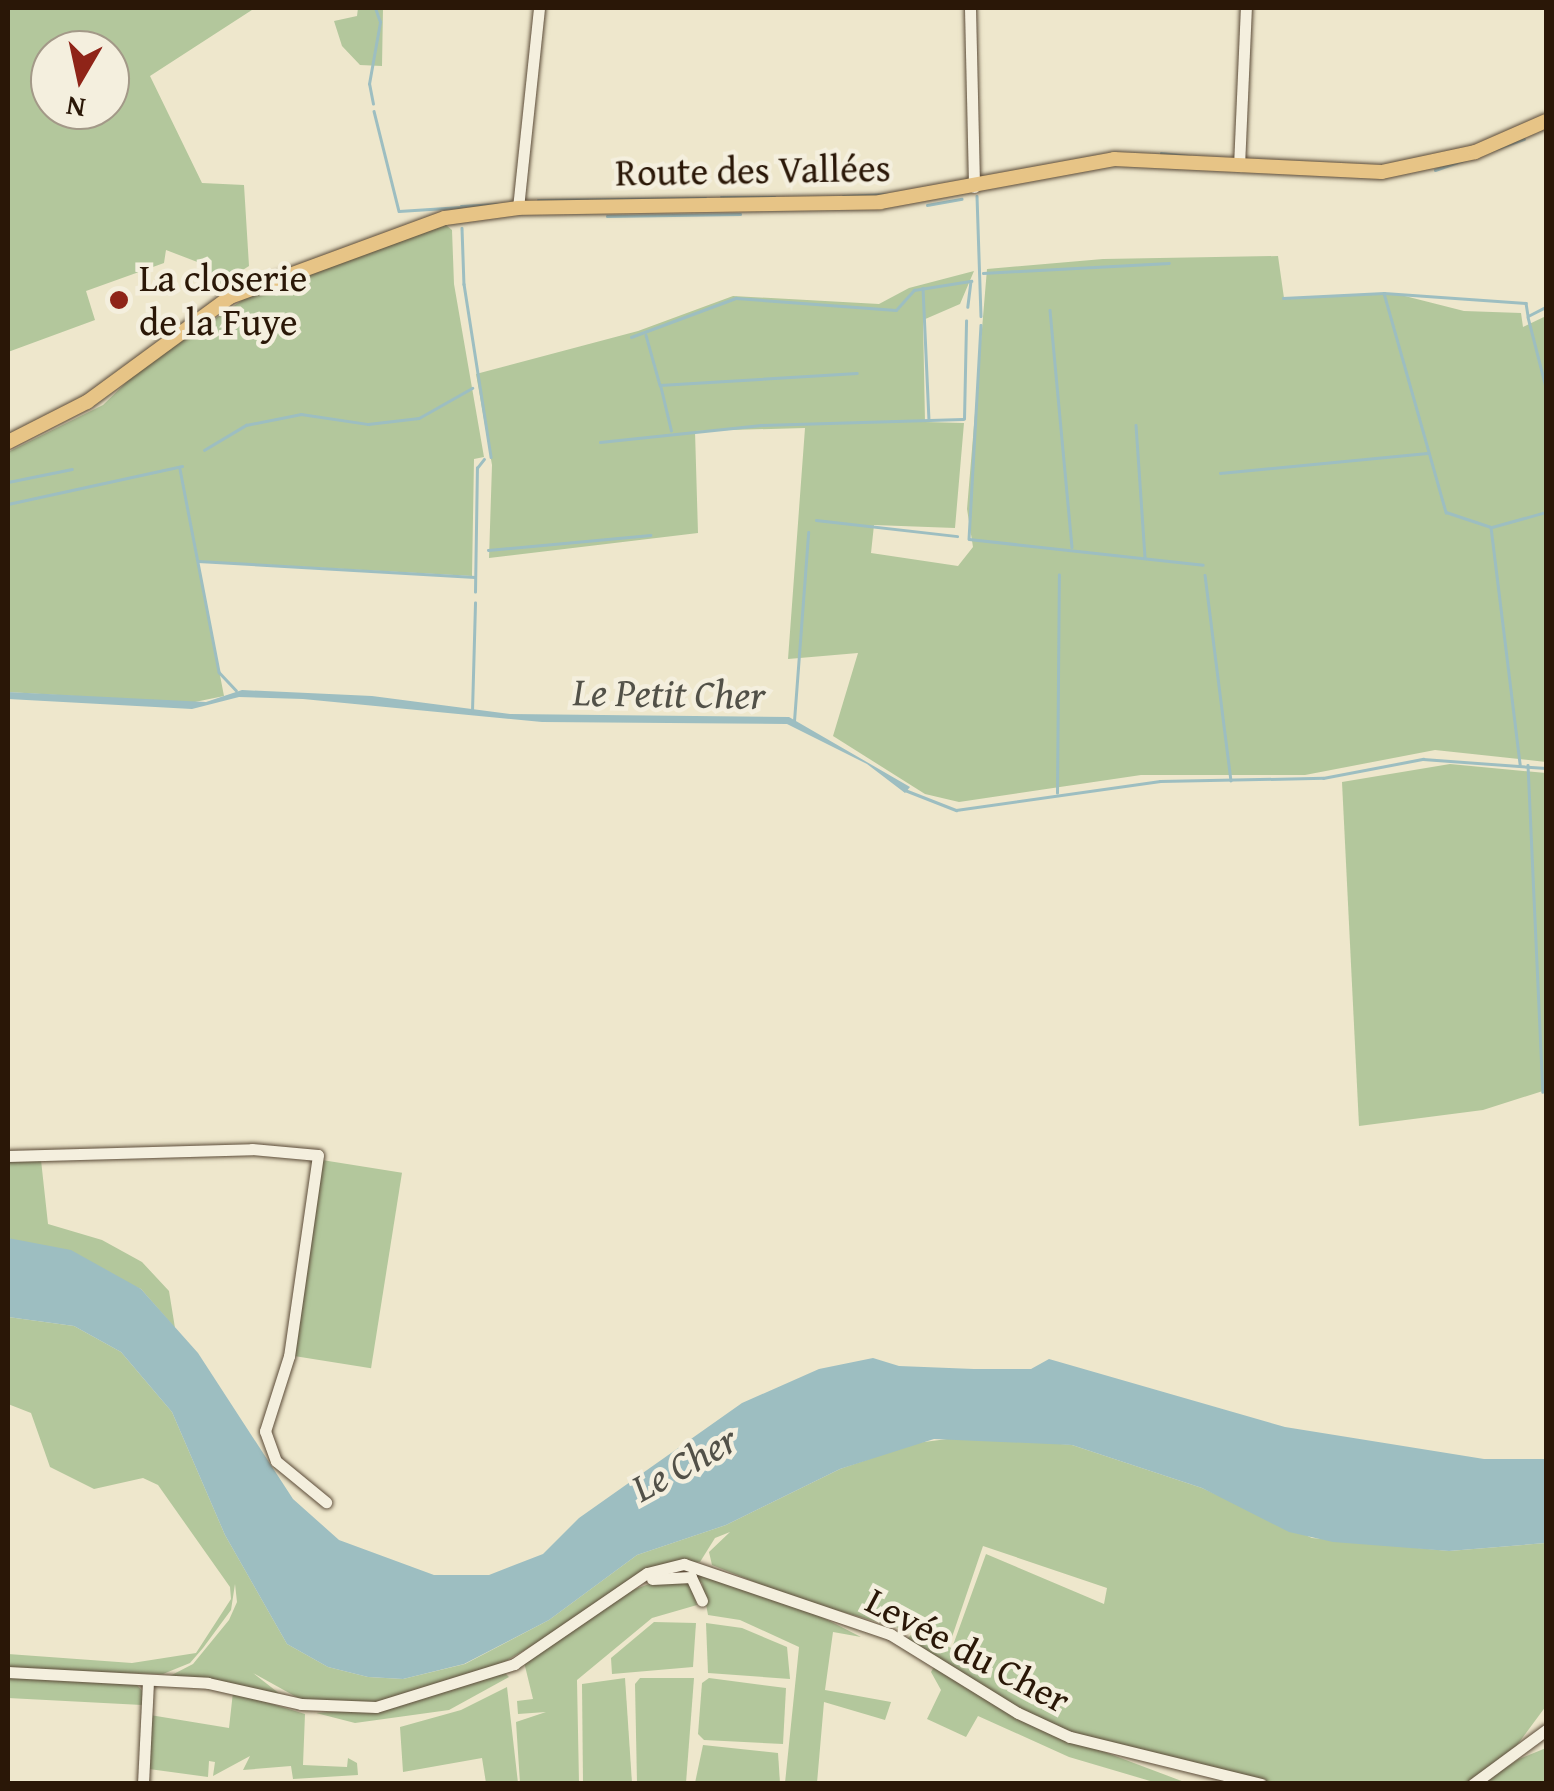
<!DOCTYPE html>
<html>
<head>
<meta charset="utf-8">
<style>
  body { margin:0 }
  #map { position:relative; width:1554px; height:1791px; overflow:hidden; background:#eee7cc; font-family:"Gentium Book Plus",serif }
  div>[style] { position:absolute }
  .green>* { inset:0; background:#b3c79c; transform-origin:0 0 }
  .water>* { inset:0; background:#9dbec1 }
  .stream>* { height:2.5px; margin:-1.25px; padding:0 1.25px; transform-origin:1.25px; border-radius:1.25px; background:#9dbec1 }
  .roads { filter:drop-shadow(0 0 2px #5b4b38) drop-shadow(0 0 2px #5b4b38) }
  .minor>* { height:11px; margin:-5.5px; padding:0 5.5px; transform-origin:5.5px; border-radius:5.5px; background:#f4efde }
  .major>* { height:14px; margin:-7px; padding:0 7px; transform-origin:7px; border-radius:7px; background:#e7c486 }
  .dots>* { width:28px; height:28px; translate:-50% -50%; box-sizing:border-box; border:5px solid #f4efde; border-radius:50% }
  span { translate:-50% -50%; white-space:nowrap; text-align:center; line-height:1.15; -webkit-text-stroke:9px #f4efde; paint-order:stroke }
  .street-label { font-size:38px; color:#2a1707 }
  .poi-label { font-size:38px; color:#2a1707 }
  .left { translate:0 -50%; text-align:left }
  .water-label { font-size:40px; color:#525148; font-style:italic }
  .frame { position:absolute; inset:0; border:10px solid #2a1707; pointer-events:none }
  .north { position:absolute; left:30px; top:30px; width:100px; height:100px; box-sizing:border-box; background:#f4efde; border:2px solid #a39988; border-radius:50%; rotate:189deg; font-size:28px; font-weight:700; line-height:40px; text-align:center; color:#2a1707 }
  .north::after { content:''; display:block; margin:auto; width:35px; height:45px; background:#8f2418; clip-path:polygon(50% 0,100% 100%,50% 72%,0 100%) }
</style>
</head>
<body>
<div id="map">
  <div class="green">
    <div style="clip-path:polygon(evenodd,8px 8px,255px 8px,150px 76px,202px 183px,244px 185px,249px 266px,205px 294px,200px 263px,166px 250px,164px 263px,86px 291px,95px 320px,8px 352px,8px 8px,50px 50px,110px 50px,110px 110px,50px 110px,50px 50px)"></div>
    <div style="clip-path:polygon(358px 8px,383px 8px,382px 66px,360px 65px,342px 46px,334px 21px,357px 16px)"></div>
    <div style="clip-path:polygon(446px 225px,452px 230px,454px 284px,484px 457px,474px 459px,472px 576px,198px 561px,224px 696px,190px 703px,8px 692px,8px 452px,103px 405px,138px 371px,247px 297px)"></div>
    <div style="clip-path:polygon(1278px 256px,1284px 298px,1397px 294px,1464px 311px,1521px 313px,1523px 327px,1546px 316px,1546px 762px,1435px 750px,1305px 775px,1141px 775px,959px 802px,925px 794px,833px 736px,858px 653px,788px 659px,805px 428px,695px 431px,698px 533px,489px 558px,492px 465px,476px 374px,638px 331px,733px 296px,879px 304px,909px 288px,974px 271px,960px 304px,923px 320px,925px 422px,964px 423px,955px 528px,874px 525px,871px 553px,958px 566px,973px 547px,967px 509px,987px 269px,1103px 259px)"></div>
    <div style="clip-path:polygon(1450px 764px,1546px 773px,1546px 1090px,1483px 1110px,1359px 1126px,1342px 782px)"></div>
    <div style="clip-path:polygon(41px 1160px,48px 1224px,102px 1240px,142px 1262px,169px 1291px,175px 1328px,141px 1289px,8px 1238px,8px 1161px)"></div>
    <div style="left:322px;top:1160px;width:81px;height:198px;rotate:9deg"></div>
    <div style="clip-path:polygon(8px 1317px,74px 1326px,121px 1352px,172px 1412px,225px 1535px,287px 1644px,328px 1667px,368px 1677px,403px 1679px,465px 1664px,549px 1620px,637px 1555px,726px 1525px,840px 1469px,916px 1443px,971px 1436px,1072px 1445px,1202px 1488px,1312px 1538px,1449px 1551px,1546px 1543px,1546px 1706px,1509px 1756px,1469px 1783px,1273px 1783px,1131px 1752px,1038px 1720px,907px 1639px,911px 1635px,952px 1648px,986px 1554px,1104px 1604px,1107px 1588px,983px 1546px,952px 1637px,941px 1640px,797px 1599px,712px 1565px,709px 1552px,730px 1532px,715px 1538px,700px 1562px,675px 1562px,494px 1668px,375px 1704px,300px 1699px,253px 1673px,285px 1698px,166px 1678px,193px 1664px,229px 1620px,237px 1602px,235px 1584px,231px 1610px,203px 1648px,190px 1663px,163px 1674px,8px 1670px,8px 1654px,132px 1663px,196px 1653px,231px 1599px,230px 1587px,158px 1485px,143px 1478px,94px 1489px,50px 1467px,31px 1413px,8px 1404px)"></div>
    <div style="clip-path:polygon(680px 1567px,814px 1613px,861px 1637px,833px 1632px,825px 1690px,891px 1702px,885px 1720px,824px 1702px,817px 1783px,785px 1783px,799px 1647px,740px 1620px,708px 1615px,702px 1583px)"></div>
    <div style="clip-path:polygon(668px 1577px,688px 1578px,697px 1605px,652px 1618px,577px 1680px,579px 1783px,520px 1783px,516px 1722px,546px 1712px,518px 1714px,517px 1701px,533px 1699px,524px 1662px,622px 1594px)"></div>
    <div style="clip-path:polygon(654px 1622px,696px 1623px,693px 1667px,612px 1674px,611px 1658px)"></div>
    <div style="clip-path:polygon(706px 1623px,742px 1628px,787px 1647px,790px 1679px,708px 1673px)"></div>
    <div style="clip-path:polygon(935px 1665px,1094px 1748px,1187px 1783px,1157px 1783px,1069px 1757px,978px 1716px,966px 1737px,927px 1719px,941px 1690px,931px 1672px)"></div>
    <div style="clip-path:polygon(503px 1671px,509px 1677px,449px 1710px,355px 1723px,316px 1713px,393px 1707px)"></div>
    <div style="clip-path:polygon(8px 1676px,137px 1685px,144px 1693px,139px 1759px,142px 1705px,8px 1698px)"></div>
    <div style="clip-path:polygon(625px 1678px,632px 1783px,583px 1783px,582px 1684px)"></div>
    <div style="clip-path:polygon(640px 1678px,694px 1678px,686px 1783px,637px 1783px,635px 1684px)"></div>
    <div style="clip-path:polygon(709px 1678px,786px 1688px,783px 1744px,704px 1740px,698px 1734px,702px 1683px)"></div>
    <div style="clip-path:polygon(507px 1687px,518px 1783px,486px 1783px,482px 1758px,403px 1772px,400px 1727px,461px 1710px)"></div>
    <div style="clip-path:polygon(233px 1692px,305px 1714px,303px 1765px,347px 1767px,348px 1758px,357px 1763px,358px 1775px,293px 1779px,291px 1766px,243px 1770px,250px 1756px,213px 1776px,215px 1762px,209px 1761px,208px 1777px,149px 1769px,150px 1715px,229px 1728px)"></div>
    <div style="clip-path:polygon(703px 1745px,778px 1753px,780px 1783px,695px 1783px)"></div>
    <div style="clip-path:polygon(1546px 1748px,1546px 1783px,1480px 1784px,1519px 1759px)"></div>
  </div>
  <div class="water">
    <div style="clip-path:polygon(242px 690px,372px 696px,510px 714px,789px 717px,910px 787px,905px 793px,867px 764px,787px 724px,542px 722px,303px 699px,239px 697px,192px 709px,8px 699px,8px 692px,206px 702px)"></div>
    <div style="clip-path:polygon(8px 1238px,71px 1250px,141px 1289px,198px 1353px,293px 1499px,339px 1540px,434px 1575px,489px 1575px,543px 1554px,579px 1518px,742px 1403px,819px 1369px,873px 1358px,899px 1366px,974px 1369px,1031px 1369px,1049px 1359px,1285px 1427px,1484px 1459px,1546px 1459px,1546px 1543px,1449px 1551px,1333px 1542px,1289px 1532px,1202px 1488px,1072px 1445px,934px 1439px,840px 1469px,726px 1525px,637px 1555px,549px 1620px,464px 1664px,403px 1679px,368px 1677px,328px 1667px,287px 1644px,225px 1535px,172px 1412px,121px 1352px,74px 1326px,8px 1317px)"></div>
  </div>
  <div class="stream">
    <div style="left:373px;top:104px;width:20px;rotate:-101deg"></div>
    <div style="left:369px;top:84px;width:63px;rotate:-79.9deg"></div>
    <div style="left:380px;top:22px;width:15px;rotate:-110deg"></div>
    <div style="left:374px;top:111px;width:103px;rotate:76deg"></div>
    <div style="left:399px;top:211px;width:62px;rotate:-3.7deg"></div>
    <div style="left:1545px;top:131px;width:1px;rotate:-45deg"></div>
    <div style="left:1161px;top:153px;width:28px;rotate:6deg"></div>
    <div style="left:1435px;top:170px;width:94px;rotate:-19.2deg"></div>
    <div style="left:843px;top:196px;width:44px;rotate:-2.6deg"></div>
    <div style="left:977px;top:196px;width:120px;rotate:88.1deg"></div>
    <div style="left:721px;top:197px;width:54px"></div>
    <div style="left:538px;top:200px;width:167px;rotate:-0.7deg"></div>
    <div style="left:927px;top:205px;width:35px;rotate:-10deg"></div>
    <div style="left:461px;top:206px;width:36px;rotate:-3deg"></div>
    <div style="left:607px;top:216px;width:133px;rotate:-0.9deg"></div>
    <div style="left:462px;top:228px;width:56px;rotate:88deg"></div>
    <div style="left:464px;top:284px;width:175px;rotate:81.1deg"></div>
    <div style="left:983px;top:273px;width:186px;rotate:-3.1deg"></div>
    <div style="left:923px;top:288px;width:132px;rotate:87.4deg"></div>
    <div style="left:1384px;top:293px;width:228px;rotate:74.2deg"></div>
    <div style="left:1446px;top:512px;width:47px;rotate:18.4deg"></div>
    <div style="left:1491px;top:527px;width:239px;rotate:83deg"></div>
    <div style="left:1283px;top:298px;width:101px;rotate:-2.8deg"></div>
    <div style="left:1384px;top:293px;width:142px;rotate:4deg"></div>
    <div style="left:1526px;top:303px;width:13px;rotate:81deg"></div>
    <div style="left:1528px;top:316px;width:20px;rotate:-27deg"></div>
    <div style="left:1050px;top:310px;width:238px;rotate:84.7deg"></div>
    <div style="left:1528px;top:317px;width:72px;rotate:75.6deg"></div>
    <div style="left:981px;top:325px;width:214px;rotate:93.2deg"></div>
    <div style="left:969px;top:539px;width:235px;rotate:6.3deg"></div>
    <div style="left:646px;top:335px;width:52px;rotate:74.4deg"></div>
    <div style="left:631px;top:337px;width:112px;rotate:-20.4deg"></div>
    <div style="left:736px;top:298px;width:160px;rotate:4.3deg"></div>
    <div style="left:896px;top:310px;width:27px;rotate:-48deg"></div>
    <div style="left:914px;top:290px;width:58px;rotate:-9deg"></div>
    <div style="left:971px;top:281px;width:26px;rotate:97deg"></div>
    <div style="left:964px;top:419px;width:98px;rotate:-88.8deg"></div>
    <div style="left:1136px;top:425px;width:133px;rotate:86.1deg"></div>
    <div style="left:671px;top:431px;width:47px;rotate:-103.4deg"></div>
    <div style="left:660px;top:385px;width:197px;rotate:-3.5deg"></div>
    <div style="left:600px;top:442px;width:162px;rotate:-6deg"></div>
    <div style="left:761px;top:425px;width:202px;rotate:-1.7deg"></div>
    <div style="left:204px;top:450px;width:49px;rotate:-30.8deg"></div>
    <div style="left:246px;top:425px;width:56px;rotate:-11.3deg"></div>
    <div style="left:301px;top:414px;width:68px;rotate:8.5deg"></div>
    <div style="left:368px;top:424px;width:51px;rotate:-6.7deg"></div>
    <div style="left:419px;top:418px;width:61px;rotate:-29.5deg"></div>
    <div style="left:180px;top:469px;width:207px;rotate:79.1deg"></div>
    <div style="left:219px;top:672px;width:25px;rotate:47deg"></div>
    <div style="left:1220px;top:473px;width:208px;rotate:-5.5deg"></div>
    <div style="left:8px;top:482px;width:65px;rotate:-11.5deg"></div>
    <div style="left:8px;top:504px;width:178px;rotate:-12.3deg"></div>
    <div style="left:816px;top:520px;width:142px;rotate:6.5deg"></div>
    <div style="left:1492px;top:527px;width:56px;rotate:-15.5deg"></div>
    <div style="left:488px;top:550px;width:163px;rotate:-5.3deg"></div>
    <div style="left:198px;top:561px;width:277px;rotate:3.3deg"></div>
    <div style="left:1205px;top:575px;width:207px;rotate:82.8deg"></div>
    <div style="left:475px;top:592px;width:124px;rotate:-89.1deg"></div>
    <div style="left:477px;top:468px;width:11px;rotate:-52deg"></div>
    <div style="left:472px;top:711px;width:108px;rotate:-88.4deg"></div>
    <div style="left:794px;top:721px;width:189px;rotate:-85.7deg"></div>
    <div style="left:1528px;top:765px;width:327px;rotate:87.4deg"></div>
    <div style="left:905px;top:790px;width:55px;rotate:21.4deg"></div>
    <div style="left:956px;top:810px;width:206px;rotate:-8.1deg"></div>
    <div style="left:1160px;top:781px;width:163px;rotate:-1.1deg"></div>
    <div style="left:1323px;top:778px;width:102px;rotate:-10.8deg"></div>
    <div style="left:1423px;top:759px;width:123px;rotate:4.2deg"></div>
    <div style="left:1057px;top:793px;width:218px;rotate:-89.5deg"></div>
  </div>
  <div class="roads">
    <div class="minor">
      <div style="left:970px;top:8px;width:179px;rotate:88.7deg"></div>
      <div style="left:1239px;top:166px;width:158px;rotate:-87.5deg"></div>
      <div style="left:518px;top:208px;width:201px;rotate:-84deg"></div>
      <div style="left:8px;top:1156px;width:244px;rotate:-1.6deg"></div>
      <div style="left:252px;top:1149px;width:66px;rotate:5.2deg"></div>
      <div style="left:318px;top:1155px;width:203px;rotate:98.2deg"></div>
      <div style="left:289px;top:1356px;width:79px;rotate:107.7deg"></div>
      <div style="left:265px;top:1431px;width:32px;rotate:70deg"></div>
      <div style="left:276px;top:1461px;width:65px;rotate:39.4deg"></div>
      <div style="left:652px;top:1579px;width:39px;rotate:-3deg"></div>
      <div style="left:691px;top:1577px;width:26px;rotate:65deg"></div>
      <div style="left:8px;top:1672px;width:200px;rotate:3.1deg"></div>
      <div style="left:208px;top:1683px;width:95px;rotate:12.7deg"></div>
      <div style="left:301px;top:1704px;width:75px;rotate:2.3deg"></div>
      <div style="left:376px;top:1707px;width:145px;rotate:-17.3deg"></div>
      <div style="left:514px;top:1664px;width:161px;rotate:-34.4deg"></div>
      <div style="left:647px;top:1573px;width:38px;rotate:-14deg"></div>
      <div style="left:684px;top:1564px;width:218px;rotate:18.8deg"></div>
      <div style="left:890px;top:1634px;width:150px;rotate:31.7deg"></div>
      <div style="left:1018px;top:1713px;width:57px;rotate:24.8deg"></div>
      <div style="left:1070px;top:1737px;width:197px;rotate:13.8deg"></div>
      <div style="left:143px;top:1784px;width:102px;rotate:-87.2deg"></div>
      <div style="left:1473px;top:1784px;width:91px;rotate:-36.5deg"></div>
    </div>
    <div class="major">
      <div style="left:8px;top:442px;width:89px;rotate:-26.9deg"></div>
      <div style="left:87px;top:402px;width:177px;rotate:-36.3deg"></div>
      <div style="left:230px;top:297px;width:229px;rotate:-20.2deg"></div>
      <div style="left:445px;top:218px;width:74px;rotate:-7.8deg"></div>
      <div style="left:518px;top:208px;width:362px;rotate:-0.9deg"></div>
      <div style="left:880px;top:202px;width:238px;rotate:-10.4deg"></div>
      <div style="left:1114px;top:159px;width:268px;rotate:2.8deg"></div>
      <div style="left:1382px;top:172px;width:95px;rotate:-12.1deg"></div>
      <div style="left:1475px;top:152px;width:77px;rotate:-23.6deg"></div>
    </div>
  </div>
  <div class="dots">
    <div style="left:119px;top:300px;background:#8f2418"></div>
  </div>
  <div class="street-label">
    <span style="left:753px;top:170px;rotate:-1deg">Route des Vallées</span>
    <span style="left:968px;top:1650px;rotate:28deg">Levée du Cher</span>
  </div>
  <div class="poi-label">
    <span class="left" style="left:139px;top:300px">La closerie<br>de la Fuye</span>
  </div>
  <div class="water-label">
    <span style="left:669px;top:693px;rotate:1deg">Le Petit Cher</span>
    <span style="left:684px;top:1463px;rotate:-29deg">Le Cher</span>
  </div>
  <div class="frame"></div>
  <div class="north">N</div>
</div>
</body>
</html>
